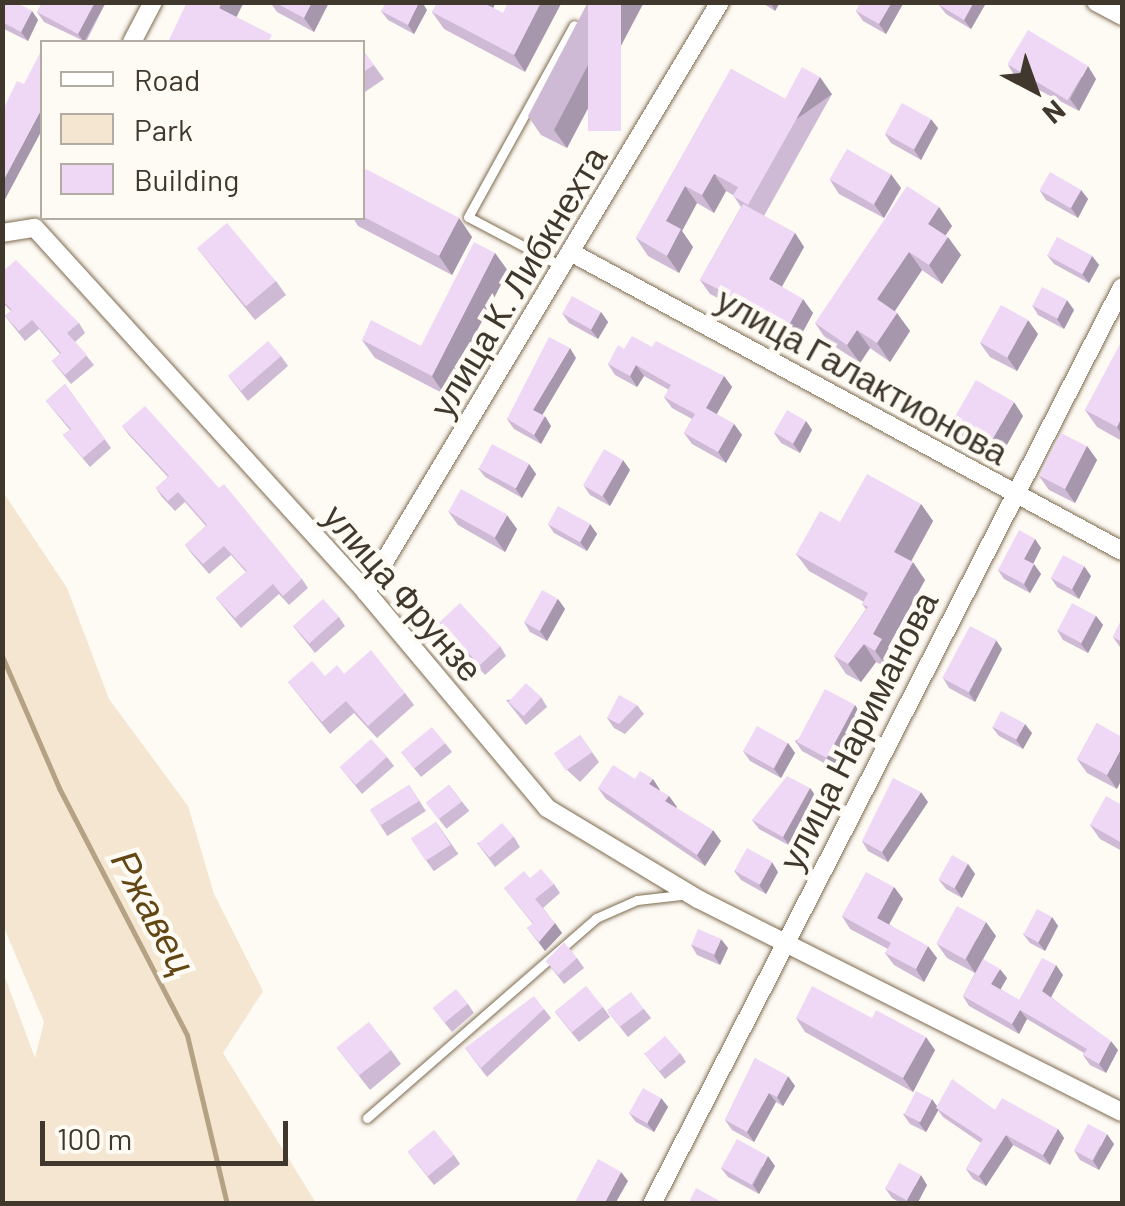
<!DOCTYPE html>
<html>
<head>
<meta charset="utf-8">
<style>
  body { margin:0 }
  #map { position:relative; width:1125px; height:1206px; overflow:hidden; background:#fefaf4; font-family:Barlow,sans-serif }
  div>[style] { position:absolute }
  .green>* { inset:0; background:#f4e6d0 }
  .stream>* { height:5px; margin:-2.5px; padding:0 2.5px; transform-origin:2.5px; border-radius:2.5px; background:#b5a285 }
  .roads { filter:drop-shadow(0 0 2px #7d6b4f) drop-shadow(0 0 2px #7d6b4f) }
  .lane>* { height:9px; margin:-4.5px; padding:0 4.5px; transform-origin:4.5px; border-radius:4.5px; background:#fff }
  .street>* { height:18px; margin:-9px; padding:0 9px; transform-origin:9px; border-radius:9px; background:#fff }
  .wall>* { inset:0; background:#cebad4; transform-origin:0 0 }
  .shaded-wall>* { inset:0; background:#a797ac; transform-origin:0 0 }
  .building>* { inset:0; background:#efd8f6; transform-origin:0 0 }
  span { translate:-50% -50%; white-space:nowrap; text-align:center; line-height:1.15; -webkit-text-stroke:9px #fefaf4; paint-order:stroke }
  .street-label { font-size:35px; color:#40382c }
  .water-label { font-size:38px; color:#624714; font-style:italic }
  .frame { position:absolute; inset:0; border:5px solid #40382c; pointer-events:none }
  .legend { position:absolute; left:40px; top:40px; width:325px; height:180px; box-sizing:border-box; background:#fefaf4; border:2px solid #b2aca4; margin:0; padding:12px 18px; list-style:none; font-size:30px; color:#40382c }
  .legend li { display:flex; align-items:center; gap:20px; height:50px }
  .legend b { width:50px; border:2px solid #b2aca4 }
  .north { position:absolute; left:985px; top:40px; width:100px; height:100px; -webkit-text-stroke:8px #fefaf4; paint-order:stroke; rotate:139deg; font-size:28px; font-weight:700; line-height:40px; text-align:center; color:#40382c }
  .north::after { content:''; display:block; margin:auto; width:35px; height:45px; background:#40382c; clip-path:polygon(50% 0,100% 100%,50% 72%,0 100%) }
  .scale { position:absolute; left:40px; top:1121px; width:248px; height:45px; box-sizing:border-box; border:5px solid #40382c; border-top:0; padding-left:12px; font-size:30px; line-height:35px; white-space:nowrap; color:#40382c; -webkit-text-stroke:8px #fefaf4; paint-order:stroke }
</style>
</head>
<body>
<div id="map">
  <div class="green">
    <div style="clip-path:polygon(3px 492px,67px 588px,109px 699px,188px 806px,214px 894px,263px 991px,223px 1053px,316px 1203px,3px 1203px,3px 972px,35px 1058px,44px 1022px,3px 925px)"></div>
  </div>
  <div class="stream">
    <div style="left:2px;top:656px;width:144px;rotate:66.6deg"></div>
    <div style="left:59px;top:788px;width:278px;rotate:62.6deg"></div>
    <div style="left:187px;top:1035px;width:174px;rotate:76.7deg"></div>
  </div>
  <div class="roads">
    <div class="lane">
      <div style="left:563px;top:267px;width:107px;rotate:-152.2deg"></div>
      <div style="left:468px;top:217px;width:219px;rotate:-61.1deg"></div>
      <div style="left:367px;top:1118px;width:304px;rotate:-41.1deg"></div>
      <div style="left:596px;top:918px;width:45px;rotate:-23.7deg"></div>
      <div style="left:637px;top:900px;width:44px;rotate:-6.5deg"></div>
    </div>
    <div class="street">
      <div style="left:1096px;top:2px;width:30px;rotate:28deg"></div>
      <div style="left:132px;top:42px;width:45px;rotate:-62.3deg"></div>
      <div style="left:35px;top:228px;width:492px;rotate:47.7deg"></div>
      <div style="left:366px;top:592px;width:282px;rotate:50deg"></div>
      <div style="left:547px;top:808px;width:176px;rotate:31.1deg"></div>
      <div style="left:698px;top:899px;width:474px;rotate:26.7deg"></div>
      <div style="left:2px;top:233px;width:33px;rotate:-9deg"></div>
      <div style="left:574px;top:254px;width:623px;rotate:28.46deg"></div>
      <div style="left:366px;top:592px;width:688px;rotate:-59.04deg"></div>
      <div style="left:652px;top:1204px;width:1030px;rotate:-62.86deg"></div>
    </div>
  </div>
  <div class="wall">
    <div style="clip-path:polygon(2px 2px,32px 11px,38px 20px,28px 41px,2px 28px)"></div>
    <div style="clip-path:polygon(43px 2px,106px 2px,86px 42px,44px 22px,37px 12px)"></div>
    <div style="clip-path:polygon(270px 2px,329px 3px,314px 32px,277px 12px)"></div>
    <div style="clip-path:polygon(438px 2px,496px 2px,493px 8px,525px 72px,444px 29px,432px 12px)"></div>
    <div style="clip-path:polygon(588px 2px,644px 2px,567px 148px,541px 135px,528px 116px)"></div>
    <div style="clip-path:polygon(761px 2px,780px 2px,775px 11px)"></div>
    <div style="clip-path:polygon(861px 2px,904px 2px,886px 34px,863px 21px,856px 11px)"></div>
    <div style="clip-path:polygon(986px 3px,971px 29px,946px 14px,939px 5px)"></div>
    <div style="clip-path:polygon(427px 10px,414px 34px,388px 20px,381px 11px)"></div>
    <div style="clip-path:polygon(362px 49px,384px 79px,362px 94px)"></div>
    <div style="clip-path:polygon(1008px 65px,1096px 79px,1079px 111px,1016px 78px)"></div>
    <div style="clip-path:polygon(731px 69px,785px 99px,832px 94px,764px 216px,795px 233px,804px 247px,782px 287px,813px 313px,799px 339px,710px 294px,700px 280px,741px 207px,733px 195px,726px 191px,714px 213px,697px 203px,682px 231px,693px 247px,679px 273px,648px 256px,636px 238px)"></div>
    <div style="clip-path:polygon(938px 128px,921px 160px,891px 143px,885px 134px)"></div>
    <div style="clip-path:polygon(362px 175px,459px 218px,472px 237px,452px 275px,358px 226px,353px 218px,362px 218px)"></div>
    <div style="clip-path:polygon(830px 180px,901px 188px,884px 218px,839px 194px)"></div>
    <div style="clip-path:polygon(1081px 190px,1088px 199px,1078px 218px,1046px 200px,1040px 191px)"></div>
    <div style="clip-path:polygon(939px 207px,952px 226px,945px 235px,961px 255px,942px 284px,922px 270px,895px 311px,910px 331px,890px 362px,870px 348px,860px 363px,828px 342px,815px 323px)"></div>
    <div style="clip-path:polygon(197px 248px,276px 281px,286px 295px,255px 320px)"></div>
    <div style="clip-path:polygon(495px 253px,508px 271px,444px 394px,375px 358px,362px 340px,421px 346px)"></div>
    <div style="clip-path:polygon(1047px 255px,1092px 256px,1099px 265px,1089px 283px,1054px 264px)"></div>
    <div style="clip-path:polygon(2px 272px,79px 323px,85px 333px,75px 342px,94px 365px,71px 384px,52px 361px,60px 354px,39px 329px,25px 341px,5px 316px,11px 311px,2px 302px)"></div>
    <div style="clip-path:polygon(1032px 305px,1074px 310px,1064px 329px,1038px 315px)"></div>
    <div style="clip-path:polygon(601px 312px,608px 322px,598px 339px,569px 323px,562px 313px)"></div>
    <div style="clip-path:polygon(1038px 334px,1017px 371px,990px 357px,980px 343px)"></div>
    <div style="clip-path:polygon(1122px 343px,1122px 441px,1097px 427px,1085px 410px)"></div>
    <div style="clip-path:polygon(652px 347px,724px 376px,732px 387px,716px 414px,734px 424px,742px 435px,726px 463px,692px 444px,684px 433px,692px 419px,672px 408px,664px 397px,669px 390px,644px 376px,637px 387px,615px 375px,608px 364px,624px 349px)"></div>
    <div style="clip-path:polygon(281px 356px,288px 366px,248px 401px,229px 377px)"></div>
    <div style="clip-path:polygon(576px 358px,542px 415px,551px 426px,541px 444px,514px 429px,507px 419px)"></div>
    <div style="clip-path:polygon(65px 384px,111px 448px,90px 467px,63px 435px,70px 430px,46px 401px)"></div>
    <div style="clip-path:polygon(1023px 416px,1000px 457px,962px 436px,952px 422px)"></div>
    <div style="clip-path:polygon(806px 421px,812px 430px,800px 453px,781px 443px,774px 433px)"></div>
    <div style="clip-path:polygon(122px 426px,219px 488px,302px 579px,308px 588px,289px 605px,279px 594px,241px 628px,216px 598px,246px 572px,231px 555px,209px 574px,192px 554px,185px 545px,206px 526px,185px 502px,175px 511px,162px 497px,156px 488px,168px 477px,129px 435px)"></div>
    <div style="clip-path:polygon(1087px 446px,1097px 460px,1075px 503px,1049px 490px,1039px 476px)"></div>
    <div style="clip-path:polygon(529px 464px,536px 474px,522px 498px,485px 477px,478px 468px)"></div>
    <div style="clip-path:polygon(630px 470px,610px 506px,590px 495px,584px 486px)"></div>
    <div style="clip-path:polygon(921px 504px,933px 521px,911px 562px,925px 580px,888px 647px,895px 656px,888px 668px,876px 662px,861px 682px,846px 674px,834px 656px,866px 609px,862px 604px,864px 602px,809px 571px,796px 554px,840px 522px)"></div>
    <div style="clip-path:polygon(448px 511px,517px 529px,505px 552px,458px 525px)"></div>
    <div style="clip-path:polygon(548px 524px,590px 524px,597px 534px,587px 551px,554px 533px)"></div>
    <div style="clip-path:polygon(1035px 539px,1041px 548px,1033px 564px,1041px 574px,1030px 593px,1004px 579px,998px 570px)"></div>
    <div style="clip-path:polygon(1091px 576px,1079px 599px,1057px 587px,1051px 578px)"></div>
    <div style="clip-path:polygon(558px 599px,565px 609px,547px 641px,530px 632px,524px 622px)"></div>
    <div style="clip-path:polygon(1096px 616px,1103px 625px,1088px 653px,1063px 640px,1057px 630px)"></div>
    <div style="clip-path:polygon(339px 617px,345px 626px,315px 653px,293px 626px)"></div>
    <div style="clip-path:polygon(1122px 619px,1122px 650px,1113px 637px)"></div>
    <div style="clip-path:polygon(439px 622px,500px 646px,506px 656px,485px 675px)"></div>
    <div style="clip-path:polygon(1002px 649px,975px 702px,949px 688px,943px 678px)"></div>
    <div style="clip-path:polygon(344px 674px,405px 693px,414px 705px,377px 738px,354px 713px,330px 734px,288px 682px)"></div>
    <div style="clip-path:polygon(541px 697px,547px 707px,526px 725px,506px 700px)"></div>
    <div style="clip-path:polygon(637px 705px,644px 714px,625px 734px,614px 728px,607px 718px)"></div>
    <div style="clip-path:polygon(855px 705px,861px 715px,833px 768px,802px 751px,795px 741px)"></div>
    <div style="clip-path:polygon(1097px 723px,1117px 789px,1087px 773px,1077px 759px)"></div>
    <div style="clip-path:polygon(992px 727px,1032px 733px,1023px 749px,999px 736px)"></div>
    <div style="clip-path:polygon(580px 735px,599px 762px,580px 782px,564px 767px,558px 758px)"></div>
    <div style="clip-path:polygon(445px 743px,452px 752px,421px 777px,401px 752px)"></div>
    <div style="clip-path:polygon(788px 743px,795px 753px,781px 778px,750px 761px,743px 751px)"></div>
    <div style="clip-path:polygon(387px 757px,394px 766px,362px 794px,340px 767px)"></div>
    <div style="clip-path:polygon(635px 779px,653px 779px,660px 791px,669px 796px,676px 808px,721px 841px,705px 866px,606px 799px,598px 788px)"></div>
    <div style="left:409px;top:785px;width:31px;height:46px;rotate:57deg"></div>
    <div style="left:449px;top:785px;width:33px;height:29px;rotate:52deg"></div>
    <div style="clip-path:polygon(810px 788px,817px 798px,790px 846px,759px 829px,752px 820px)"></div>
    <div style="clip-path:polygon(928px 802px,888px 862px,868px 851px,862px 841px)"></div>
    <div style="clip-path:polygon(1122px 805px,1122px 851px,1100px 839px,1090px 825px)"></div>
    <div style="left:436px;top:822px;width:39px;height:30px;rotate:55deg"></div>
    <div style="clip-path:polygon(514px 837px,520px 847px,495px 867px,477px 843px)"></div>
    <div style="clip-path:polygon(968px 864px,975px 874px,962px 898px,946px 889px,939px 880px)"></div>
    <div style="clip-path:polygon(734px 871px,778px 872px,766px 894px,741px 880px)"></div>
    <div style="clip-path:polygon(530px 878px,554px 884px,560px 893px,543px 908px,562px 933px,545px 951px,527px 928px,533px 924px,504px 888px)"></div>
    <div style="clip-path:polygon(894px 887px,903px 899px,889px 924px,937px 958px,924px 982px,894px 965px,885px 953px,888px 949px,850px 929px,842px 916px)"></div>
    <div style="clip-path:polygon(1052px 917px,1058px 926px,1045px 951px,1030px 943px,1023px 934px)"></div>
    <div style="clip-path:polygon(996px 936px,983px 959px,1007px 978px,1000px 989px,1019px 1000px,1063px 975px,1051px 997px,1118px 1050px,1106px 1073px,1090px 1065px,1083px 1055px,1084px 1053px,1027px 1019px,1019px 1034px,969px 1006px,963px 996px,975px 973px,947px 958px,937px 944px)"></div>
    <div style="clip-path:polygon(691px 945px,728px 948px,720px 965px,697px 955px)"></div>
    <div style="clip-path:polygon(577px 958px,584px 968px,564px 984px,546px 961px)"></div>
    <div style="clip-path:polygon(468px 1004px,474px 1013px,452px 1032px,433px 1008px)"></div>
    <div style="clip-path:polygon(603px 1007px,610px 1017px,579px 1042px,555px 1012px)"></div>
    <div style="clip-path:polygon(544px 1009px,551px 1018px,487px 1077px,465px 1048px)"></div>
    <div style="clip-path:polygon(644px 1009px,651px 1018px,628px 1037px,608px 1012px)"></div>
    <div style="clip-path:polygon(796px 1018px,935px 1050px,913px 1092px,805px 1032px)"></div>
    <div style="clip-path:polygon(337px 1048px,391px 1050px,401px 1064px,370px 1090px)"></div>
    <div style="clip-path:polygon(644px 1053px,680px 1053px,686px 1062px,665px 1079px)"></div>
    <div style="clip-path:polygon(755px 1058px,795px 1086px,783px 1106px,776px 1102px,754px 1142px,732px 1130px,725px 1120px)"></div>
    <div style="clip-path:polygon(661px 1098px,668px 1107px,654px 1132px,636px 1122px,629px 1113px)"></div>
    <div style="clip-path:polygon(937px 1106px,995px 1110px,1058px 1129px,1064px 1138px,1050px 1165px,1013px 1145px,986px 1186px,973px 1179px,966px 1169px,981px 1143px,943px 1117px,938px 1110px,926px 1132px,910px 1124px,903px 1114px)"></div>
    <div style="clip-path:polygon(1114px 1144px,1099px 1170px,1080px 1160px,1074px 1150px)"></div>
    <div style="clip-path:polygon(408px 1152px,454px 1155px,460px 1164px,434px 1185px)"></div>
    <div style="clip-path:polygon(775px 1166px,759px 1194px,728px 1177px,721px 1168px)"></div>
    <div style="clip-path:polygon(927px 1185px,917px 1204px,902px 1204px,892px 1198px,885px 1188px)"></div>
  </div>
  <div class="shaded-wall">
    <div style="clip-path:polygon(95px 2px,106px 2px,84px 42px,78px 34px)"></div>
    <div style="clip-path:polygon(222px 2px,244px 2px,232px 26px,219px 8px)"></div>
    <div style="clip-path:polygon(312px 2px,329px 2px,314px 32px,304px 18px)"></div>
    <div style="clip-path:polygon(419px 2px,422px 2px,427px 10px,414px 34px,408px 25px)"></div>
    <div style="clip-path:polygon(479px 2px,496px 2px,489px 17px)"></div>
    <div style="clip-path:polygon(541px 2px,562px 2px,525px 72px,514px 55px)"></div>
    <div style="clip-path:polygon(621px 2px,644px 2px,567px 148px,554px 130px)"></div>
    <div style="clip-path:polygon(770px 2px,780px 2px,775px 11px)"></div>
    <div style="clip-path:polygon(892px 2px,904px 2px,886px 34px,879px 24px)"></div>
    <div style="clip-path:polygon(974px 2px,986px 3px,971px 29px,964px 20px)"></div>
    <div style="clip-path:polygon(32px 11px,38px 20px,28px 41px,21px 32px)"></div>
    <div style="clip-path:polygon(1088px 66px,1096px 79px,1079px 111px,1070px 99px)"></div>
    <div style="left:820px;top:77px;width:21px;height:147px;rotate:55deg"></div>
    <div style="clip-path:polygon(42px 108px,42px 130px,2px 205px,2px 183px)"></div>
    <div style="clip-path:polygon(931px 119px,938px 128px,921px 160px,914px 150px)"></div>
    <div style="clip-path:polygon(714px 174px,726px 191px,714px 213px,702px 195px)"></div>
    <div style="clip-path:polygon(891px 174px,901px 188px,884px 218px,874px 204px)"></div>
    <div style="clip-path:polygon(685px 186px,697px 203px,682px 231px,693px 247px,679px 273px,667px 256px,666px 221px)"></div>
    <div style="clip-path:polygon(1081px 190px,1088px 199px,1078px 218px,1071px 208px)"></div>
    <div style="clip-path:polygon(939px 207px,952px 226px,941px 242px,928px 224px)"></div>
    <div style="clip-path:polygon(459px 218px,472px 237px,452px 275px,439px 256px)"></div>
    <div style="clip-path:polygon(795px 233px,804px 247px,778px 293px,769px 279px)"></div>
    <div style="clip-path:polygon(948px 237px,961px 255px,942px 284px,929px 265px)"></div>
    <div style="clip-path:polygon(909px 252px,922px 270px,890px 318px,877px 299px)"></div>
    <div style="clip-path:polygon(495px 253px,508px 271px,444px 394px,432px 376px)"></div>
    <div style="clip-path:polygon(1092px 256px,1099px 265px,1089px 283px,1082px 274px)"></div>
    <div style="clip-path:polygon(803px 299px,813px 313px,799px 339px,789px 325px)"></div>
    <div style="clip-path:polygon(1067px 300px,1074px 310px,1064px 329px,1057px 319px)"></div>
    <div style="clip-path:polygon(601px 312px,608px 322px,598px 339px,591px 330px)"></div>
    <div style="clip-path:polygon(897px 313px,910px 331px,890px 362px,877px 343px)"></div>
    <div style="clip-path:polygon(1028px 320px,1038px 334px,1017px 371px,1007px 357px)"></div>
    <div style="clip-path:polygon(857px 330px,870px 348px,860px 363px,847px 345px)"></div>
    <div style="clip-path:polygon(570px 348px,576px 358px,540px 419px,533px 410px)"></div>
    <div style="clip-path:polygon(636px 365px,644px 376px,637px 387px,630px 376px)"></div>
    <div style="clip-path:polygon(724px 376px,732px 387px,714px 419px,706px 408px)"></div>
    <div style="clip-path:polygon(1014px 402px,1023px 416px,1000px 457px,990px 443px)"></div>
    <div style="clip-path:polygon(545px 416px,551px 426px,541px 444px,534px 435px)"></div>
    <div style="clip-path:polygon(1122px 417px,1122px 435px,1117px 427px)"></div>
    <div style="clip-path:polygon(806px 421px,812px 430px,800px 453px,793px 444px)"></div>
    <div style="clip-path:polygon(734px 424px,742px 435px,726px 463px,718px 452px)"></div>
    <div style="clip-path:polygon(1087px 446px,1097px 460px,1075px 503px,1065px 489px)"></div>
    <div style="clip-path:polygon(623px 460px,630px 470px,610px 506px,603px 496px)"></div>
    <div style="clip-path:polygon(529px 464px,536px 474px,522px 498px,515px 488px)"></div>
    <div style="clip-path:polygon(921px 504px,933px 521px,906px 570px,894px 552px)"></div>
    <div style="clip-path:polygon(507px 515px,517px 529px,505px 552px,495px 538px)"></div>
    <div style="clip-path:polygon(590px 524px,597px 534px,587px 551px,580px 542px)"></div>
    <div style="clip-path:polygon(1035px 539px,1041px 548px,1031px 568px,1024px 559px)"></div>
    <div style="clip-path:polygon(913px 562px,925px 580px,888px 647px,895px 656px,888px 668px,875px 651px,873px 634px)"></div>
    <div style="clip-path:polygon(1034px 564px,1041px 574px,1030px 593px,1024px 584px)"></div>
    <div style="clip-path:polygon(1084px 566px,1091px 576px,1079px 599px,1072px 589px)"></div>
    <div style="clip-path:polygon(558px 599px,565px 609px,547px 641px,540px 631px)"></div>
    <div style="clip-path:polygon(1096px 616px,1103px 625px,1088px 653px,1081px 644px)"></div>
    <div style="clip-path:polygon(996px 640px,1002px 649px,975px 702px,969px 693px)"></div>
    <div style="clip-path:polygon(864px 644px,876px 662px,861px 682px,848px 664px)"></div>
    <div style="clip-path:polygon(855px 705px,861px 715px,833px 768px,826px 759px)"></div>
    <div style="clip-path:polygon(1025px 724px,1032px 733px,1023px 749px,1016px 740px)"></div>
    <div style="clip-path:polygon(788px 743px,795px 753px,781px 778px,774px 769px)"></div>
    <div style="clip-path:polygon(1122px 747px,1122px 779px,1117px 789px,1107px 775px)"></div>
    <div style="clip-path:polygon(653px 779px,660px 790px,657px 796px,649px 784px)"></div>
    <div style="clip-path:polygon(810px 788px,817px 798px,790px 846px,783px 837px)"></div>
    <div style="clip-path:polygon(921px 792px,928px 802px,888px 862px,882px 852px)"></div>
    <div style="clip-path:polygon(669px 796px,677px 807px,673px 813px,665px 801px)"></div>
    <div style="clip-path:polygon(713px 830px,721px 841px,705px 866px,697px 855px)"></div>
    <div style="clip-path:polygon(772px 862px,778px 872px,766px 894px,759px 885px)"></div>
    <div style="clip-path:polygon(968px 864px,975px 874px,962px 898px,955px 888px)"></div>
    <div style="clip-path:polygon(894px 887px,903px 899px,886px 930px,877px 918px)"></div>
    <div style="clip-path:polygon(1052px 917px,1058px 926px,1045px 951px,1038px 942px)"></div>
    <div style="clip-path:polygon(986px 922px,996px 936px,975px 973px,966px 959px)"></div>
    <div style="clip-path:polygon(555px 923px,562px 933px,545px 951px,539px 942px)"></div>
    <div style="clip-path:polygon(721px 939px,728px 948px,720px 965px,714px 956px)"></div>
    <div style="clip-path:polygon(928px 946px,937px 958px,924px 982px,916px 969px)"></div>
    <div style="clip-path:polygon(1056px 965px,1063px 975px,1049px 1001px,1042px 991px)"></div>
    <div style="clip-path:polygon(1000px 969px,1007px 978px,998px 994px,991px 984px)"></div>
    <div style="clip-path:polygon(1020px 1010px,1027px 1019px,1019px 1034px,1012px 1024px)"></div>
    <div style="clip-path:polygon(926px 1037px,935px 1050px,913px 1092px,903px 1078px)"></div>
    <div style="clip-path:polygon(1111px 1041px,1118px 1050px,1106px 1073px,1099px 1064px)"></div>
    <div style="clip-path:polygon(788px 1076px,795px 1086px,783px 1106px,777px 1097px)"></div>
    <div style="clip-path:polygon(769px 1093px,776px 1102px,754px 1142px,747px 1132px)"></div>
    <div style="clip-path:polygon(661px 1098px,668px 1107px,654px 1132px,647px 1123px)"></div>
    <div style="clip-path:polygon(932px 1099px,939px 1109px,926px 1132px,919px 1123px)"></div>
    <div style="clip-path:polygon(1058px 1129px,1064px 1138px,1050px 1165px,1043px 1155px)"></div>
    <div style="clip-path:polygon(1107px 1134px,1114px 1144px,1099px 1170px,1093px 1161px)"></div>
    <div style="clip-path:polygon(1006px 1135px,1013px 1145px,986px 1186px,979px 1176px)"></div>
    <div style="clip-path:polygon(768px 1156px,775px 1166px,759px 1194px,753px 1185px)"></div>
    <div style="clip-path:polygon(621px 1172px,628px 1181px,615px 1204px,604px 1204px)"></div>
    <div style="clip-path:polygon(921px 1175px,927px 1185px,917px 1204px,909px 1204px,907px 1200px)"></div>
  </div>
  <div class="building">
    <div style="clip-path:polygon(2px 2px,16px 2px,32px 11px,21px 32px,2px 22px)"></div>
    <div style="clip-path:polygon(43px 2px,95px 2px,78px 34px,37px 12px)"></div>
    <div style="clip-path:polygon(187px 2px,222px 2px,219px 8px,272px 35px,268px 42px,168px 42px)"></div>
    <div style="clip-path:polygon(274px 2px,312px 2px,304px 18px)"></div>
    <div style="clip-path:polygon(386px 2px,419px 2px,408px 25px,381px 11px)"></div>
    <div style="clip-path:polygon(438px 2px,482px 2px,503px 13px,508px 2px,541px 2px,514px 55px,432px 12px)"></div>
    <div style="left:588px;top:2px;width:33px;height:129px"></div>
    <div style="clip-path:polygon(861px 2px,892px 2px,879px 24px,856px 11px)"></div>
    <div style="clip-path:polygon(940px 2px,974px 2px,964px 20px,939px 5px)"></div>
    <div style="left:1028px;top:30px;width:70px;height:40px;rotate:31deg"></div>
    <div style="clip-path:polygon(362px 49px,374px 65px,362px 73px)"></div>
    <div style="clip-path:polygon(41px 51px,42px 52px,42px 108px,2px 183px,2px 112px,17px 81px,24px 84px)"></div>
    <div style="clip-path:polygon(802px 67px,820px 77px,748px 205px,733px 196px,738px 187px,714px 174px,702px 195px,685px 186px,666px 221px,681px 229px,667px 256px,636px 238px,731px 69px,785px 99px)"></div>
    <div style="left:902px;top:103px;width:33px;height:35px;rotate:29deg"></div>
    <div style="left:847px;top:149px;width:51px;height:35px;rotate:30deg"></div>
    <div style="clip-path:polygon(366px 169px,459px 218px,439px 256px,362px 216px,362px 175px)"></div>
    <div style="left:1050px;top:172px;width:36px;height:21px;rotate:30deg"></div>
    <div style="clip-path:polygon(907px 186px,939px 207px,928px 224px,948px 237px,929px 265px,909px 252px,877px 299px,897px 313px,877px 343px,857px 330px,847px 345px,815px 323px)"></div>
    <div style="clip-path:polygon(743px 204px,795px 233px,769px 279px,803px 299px,789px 325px,700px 280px)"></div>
    <div style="left:227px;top:223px;width:76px;height:39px;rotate:50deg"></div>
    <div style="left:1057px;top:237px;width:40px;height:21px;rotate:28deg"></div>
    <div style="clip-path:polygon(474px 242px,495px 253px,432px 376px,362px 340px,371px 320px,421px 346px)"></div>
    <div style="clip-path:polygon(16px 260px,79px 323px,67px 333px,87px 355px,65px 375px,52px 361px,61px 353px,32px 320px,19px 331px,5px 316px,12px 310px,2px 300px,2px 272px)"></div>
    <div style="left:1042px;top:287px;width:28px;height:21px;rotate:27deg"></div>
    <div style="left:572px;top:296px;width:33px;height:20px;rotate:29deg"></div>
    <div style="left:1001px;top:305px;width:31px;height:43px;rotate:29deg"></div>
    <div style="clip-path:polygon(632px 336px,652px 347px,656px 341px,724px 376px,706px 408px,734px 424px,718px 452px,684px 433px,695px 414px,664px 397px,671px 385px,636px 365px,630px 376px,608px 364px,618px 345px,624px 349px)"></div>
    <div style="clip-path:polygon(549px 337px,570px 348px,533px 410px,545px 416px,534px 435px,507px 419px)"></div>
    <div style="left:268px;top:341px;width:20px;height:53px;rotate:49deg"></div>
    <div style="clip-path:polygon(1121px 342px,1122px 343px,1122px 417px,1117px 427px,1085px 410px)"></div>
    <div style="left:976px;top:380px;width:44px;height:48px;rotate:30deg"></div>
    <div style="clip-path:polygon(65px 384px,105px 439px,83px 458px,63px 435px,71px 429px,46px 401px)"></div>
    <div style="clip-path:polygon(145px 406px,219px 488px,224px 484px,302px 579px,283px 596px,273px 584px,235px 618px,216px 598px,247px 571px,224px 546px,203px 564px,185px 545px,207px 525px,178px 492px,168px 501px,156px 488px,169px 476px,122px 426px)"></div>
    <div style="left:787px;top:410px;width:22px;height:26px;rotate:30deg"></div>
    <div style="left:1061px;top:433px;width:29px;height:48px;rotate:27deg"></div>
    <div style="left:492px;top:444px;width:42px;height:28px;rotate:28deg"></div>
    <div style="left:604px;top:449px;width:22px;height:42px;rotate:30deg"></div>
    <div style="clip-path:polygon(867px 474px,921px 504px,894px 552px,913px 562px,873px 634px,882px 639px,875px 651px,864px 644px,848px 664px,834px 656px,868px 607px,862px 604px,868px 593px,796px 554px,820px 511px,840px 522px)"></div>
    <div style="left:461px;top:489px;width:53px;height:26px;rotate:29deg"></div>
    <div style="left:558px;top:506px;width:37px;height:21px;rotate:29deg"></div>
    <div style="clip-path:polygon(1019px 530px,1035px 539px,1024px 559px,1034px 564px,1024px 584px,998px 570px)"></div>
    <div style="left:1063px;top:555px;width:24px;height:26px;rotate:28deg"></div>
    <div style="left:542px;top:590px;width:18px;height:37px;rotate:29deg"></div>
    <div style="left:323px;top:599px;width:24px;height:40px;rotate:48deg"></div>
    <div style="left:460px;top:603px;width:59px;height:28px;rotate:47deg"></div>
    <div style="left:1072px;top:603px;width:27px;height:31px;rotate:28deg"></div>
    <div style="clip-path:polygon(1122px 619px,1122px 642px,1113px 637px)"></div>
    <div style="left:970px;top:626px;width:30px;height:59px;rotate:28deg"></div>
    <div style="clip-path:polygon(371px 650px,405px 693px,368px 726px,346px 701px,322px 722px,288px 682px,312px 661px,325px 676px,337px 665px,344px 674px)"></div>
    <div style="left:526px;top:683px;width:21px;height:26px;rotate:43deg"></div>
    <div style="left:825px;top:689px;width:34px;height:60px;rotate:28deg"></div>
    <div style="clip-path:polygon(619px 695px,637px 705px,619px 724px,607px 718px)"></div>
    <div style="left:1001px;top:711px;width:27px;height:18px;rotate:28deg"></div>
    <div style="clip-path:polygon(1097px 723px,1122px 737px,1122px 747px,1107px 775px,1077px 759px)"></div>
    <div style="left:757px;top:726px;width:35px;height:29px;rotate:29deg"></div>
    <div style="left:432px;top:727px;width:21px;height:40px;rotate:51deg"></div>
    <div style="left:580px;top:735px;width:21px;height:32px;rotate:55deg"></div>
    <div style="left:371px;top:739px;width:24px;height:42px;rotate:48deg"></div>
    <div style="clip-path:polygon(613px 765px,635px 779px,640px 771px,653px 779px,649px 784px,669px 796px,665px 801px,713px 830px,697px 855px,598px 788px)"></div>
    <div style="clip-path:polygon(787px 776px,810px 788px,783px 837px,752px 820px)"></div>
    <div style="clip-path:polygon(893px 778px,921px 792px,882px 852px,862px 841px)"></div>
    <div style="left:409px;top:785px;width:19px;height:46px;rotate:58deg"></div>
    <div style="left:449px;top:785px;width:21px;height:29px;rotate:53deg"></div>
    <div style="clip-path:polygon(1106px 796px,1122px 805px,1122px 843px,1090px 825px)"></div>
    <div style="left:436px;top:822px;width:27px;height:30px;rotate:57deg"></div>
    <div style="left:502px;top:823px;width:18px;height:32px;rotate:49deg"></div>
    <div style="left:747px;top:848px;width:29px;height:26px;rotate:29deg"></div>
    <div style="left:952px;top:855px;width:18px;height:28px;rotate:29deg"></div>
    <div style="clip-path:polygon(541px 869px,554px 884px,535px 899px,555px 923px,539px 942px,527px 928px,533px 923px,504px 888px,524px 871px,530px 878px)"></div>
    <div style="clip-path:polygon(866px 872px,894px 887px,877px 918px,928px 946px,916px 969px,885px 953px,891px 943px,842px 916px)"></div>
    <div style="left:957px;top:906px;width:33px;height:43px;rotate:29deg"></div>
    <div style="left:1037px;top:909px;width:17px;height:29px;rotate:28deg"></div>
    <div style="left:698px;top:929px;width:25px;height:17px;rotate:23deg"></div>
    <div style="clip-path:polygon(564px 942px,577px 958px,558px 975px,546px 961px)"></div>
    <div style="clip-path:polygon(1042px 958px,1056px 965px,1042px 991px,1111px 1041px,1099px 1064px,1083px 1055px,1087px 1049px,1020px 1010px,1012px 1024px,963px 996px,983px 959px,1000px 969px,991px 984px,1019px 1000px)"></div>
    <div style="left:586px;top:986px;width:27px;height:40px;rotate:51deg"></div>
    <div style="clip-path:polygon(812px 986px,872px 1018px,876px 1010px,926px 1037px,903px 1078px,796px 1018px)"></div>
    <div style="left:456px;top:989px;width:19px;height:30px;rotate:51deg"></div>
    <div style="left:631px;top:992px;width:21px;height:30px;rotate:53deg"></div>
    <div style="clip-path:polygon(534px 996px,544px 1009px,481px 1068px,465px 1048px)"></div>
    <div style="left:369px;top:1022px;width:36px;height:41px;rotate:52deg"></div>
    <div style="left:665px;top:1036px;width:23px;height:27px;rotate:49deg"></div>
    <div style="clip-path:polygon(755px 1058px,788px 1076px,777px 1097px,769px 1093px,747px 1132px,725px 1120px)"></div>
    <div style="clip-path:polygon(952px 1079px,995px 1110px,1002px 1098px,1058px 1129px,1043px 1155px,1006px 1135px,979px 1176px,966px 1169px,983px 1139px,936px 1108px)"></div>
    <div style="left:643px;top:1088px;width:21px;height:29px;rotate:29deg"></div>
    <div style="left:916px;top:1091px;width:18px;height:26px;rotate:27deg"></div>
    <div style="left:1088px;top:1124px;width:21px;height:30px;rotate:28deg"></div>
    <div style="left:434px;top:1130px;width:32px;height:34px;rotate:51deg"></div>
    <div style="left:737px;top:1139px;width:35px;height:33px;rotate:29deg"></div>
    <div style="clip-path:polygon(598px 1159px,621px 1172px,604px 1204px,574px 1204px)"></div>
    <div style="left:899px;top:1163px;width:25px;height:29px;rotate:29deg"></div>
    <div style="clip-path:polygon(696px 1188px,725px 1204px,688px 1204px)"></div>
  </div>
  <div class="street-label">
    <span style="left:517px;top:281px;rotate:-59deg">улица К. Либкнехта</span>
    <span style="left:863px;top:375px;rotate:29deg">улица Галактионова</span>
    <span style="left:404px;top:592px;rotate:49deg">улица Фрунзе</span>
    <span style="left:857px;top:730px;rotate:-63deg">улица Нариманова</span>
  </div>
  <div class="water-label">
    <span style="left:154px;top:912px;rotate:62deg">Ржавец</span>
  </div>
  <div class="frame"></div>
  <ul class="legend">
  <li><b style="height:12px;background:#fff"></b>Road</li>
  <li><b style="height:28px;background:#f4e6d0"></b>Park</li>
  <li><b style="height:28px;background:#efd8f6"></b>Building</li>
  </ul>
  <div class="north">N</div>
  <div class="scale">100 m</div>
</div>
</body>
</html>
